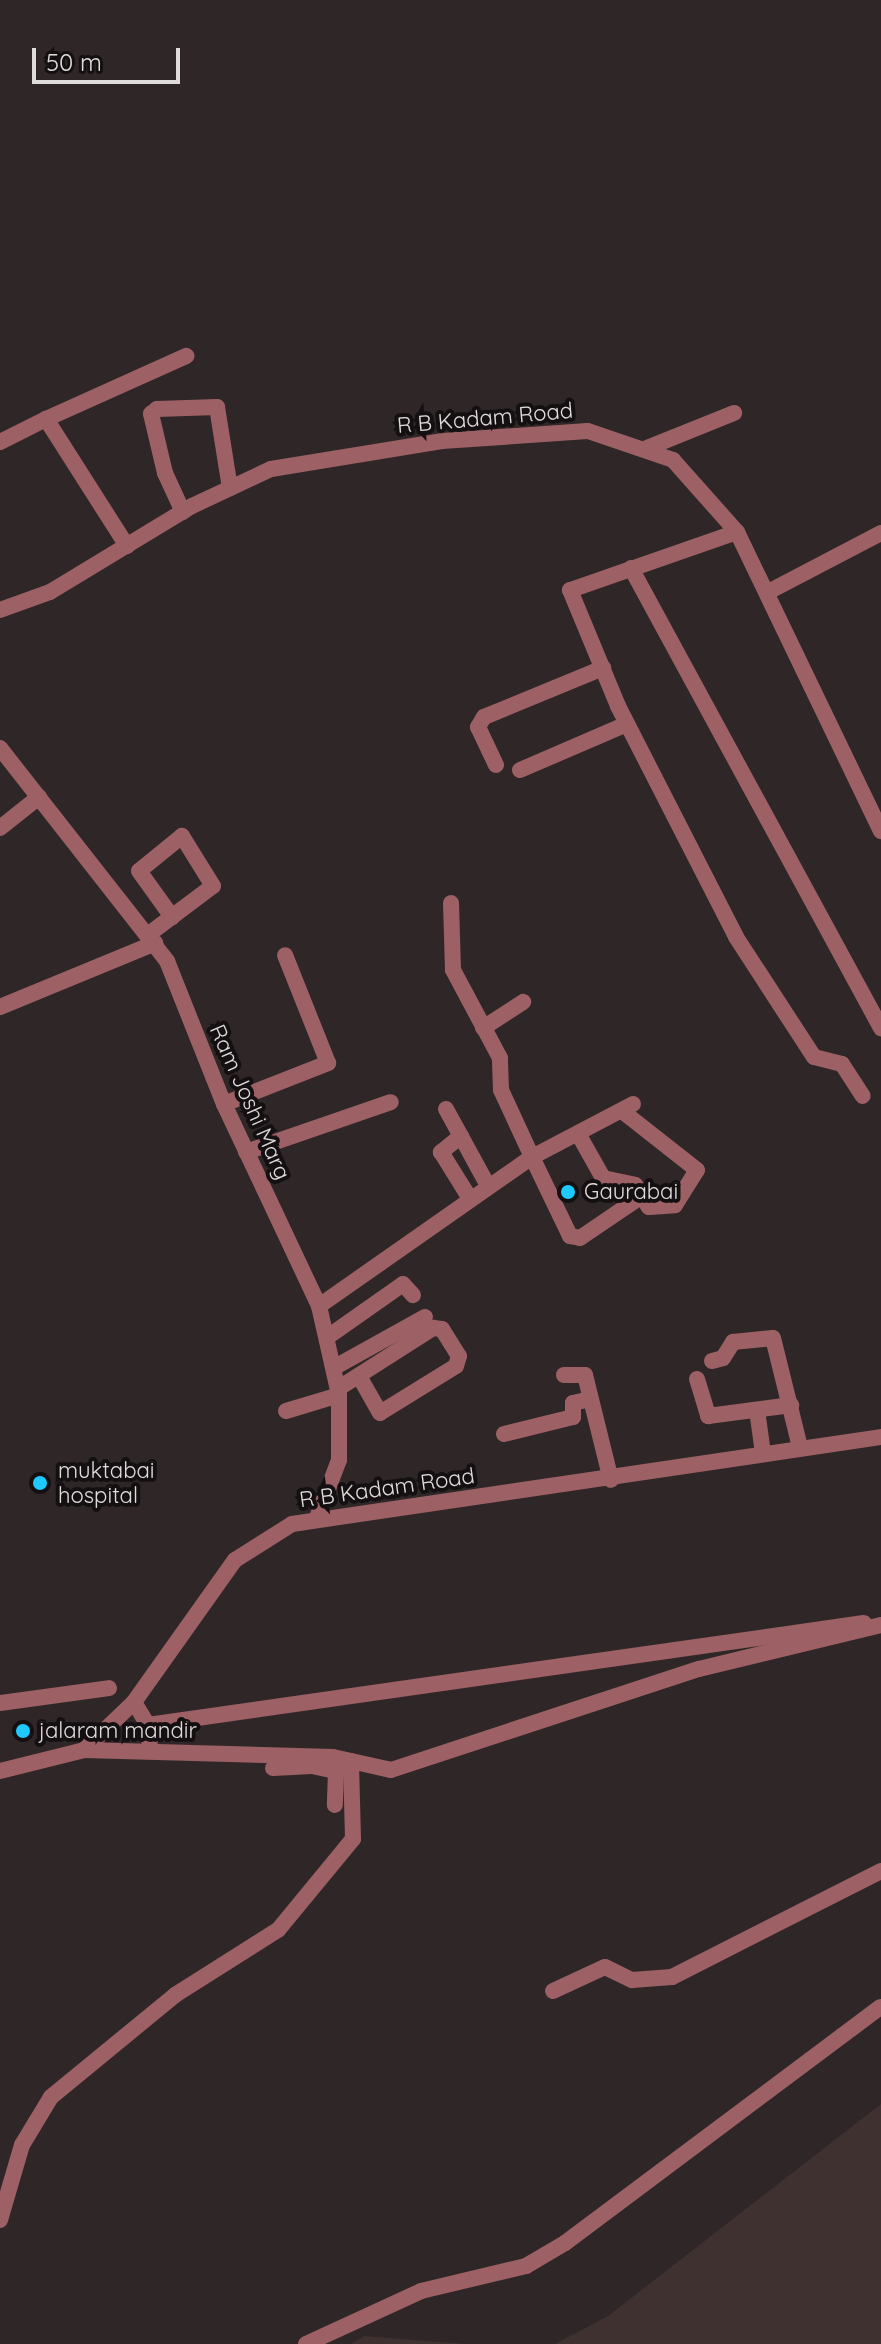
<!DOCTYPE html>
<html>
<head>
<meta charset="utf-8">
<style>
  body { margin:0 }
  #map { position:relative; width:881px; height:2344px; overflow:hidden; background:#2f2627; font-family:Quicksand,sans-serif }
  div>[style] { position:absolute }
  .built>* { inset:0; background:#403131 }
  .minor>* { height:16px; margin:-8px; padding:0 8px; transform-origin:8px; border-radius:8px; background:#9d6165 }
  .tertiary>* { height:16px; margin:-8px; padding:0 8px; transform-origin:8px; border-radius:8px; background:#9d6165 }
  .dots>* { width:22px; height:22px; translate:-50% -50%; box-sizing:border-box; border:4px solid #141011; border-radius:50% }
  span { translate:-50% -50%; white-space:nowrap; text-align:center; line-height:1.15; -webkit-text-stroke:8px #141011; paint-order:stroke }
  .street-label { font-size:22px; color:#e1dcdc }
  .poi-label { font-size:22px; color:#e1dcdc }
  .left { translate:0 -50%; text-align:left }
  .scale { position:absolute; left:32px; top:48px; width:148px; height:36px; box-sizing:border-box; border:4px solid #e1dcdc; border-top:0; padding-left:10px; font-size:24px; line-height:28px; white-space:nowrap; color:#e1dcdc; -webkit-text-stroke:6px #141011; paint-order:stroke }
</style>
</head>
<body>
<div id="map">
  <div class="built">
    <div style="clip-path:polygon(881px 2104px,881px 2344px,555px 2344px,608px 2316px)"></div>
    <div style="clip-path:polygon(364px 2336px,466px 2344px,351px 2344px)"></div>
  </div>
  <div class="minor">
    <div style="left:0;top:442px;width:51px;rotate:-26.6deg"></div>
    <div style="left:647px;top:448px;width:94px;rotate:-21.9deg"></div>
    <div style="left:183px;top:512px;width:43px;rotate:-114.8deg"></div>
    <div style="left:165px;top:473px;width:61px;rotate:-103.3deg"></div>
    <div style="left:151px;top:414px;width:8px;rotate:-40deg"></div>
    <div style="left:157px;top:409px;width:60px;rotate:-1.9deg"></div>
    <div style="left:217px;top:407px;width:82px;rotate:80.9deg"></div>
    <div style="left:737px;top:532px;width:177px;rotate:160.8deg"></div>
    <div style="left:570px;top:590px;width:126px;rotate:67.5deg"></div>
    <div style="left:618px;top:706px;width:259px;rotate:62.9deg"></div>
    <div style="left:736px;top:937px;width:143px;rotate:57deg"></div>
    <div style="left:814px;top:1057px;width:29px;rotate:14deg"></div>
    <div style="left:842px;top:1064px;width:38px;rotate:57deg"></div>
    <div style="left:127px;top:546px;width:151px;rotate:-122.5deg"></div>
    <div style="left:46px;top:419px;width:154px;rotate:-24.2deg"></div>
    <div style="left:631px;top:568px;width:524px;rotate:61.48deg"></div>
    <div style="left:770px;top:591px;width:125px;rotate:-27.6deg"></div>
    <div style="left:0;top:748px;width:271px;rotate:51.9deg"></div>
    <div style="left:167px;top:961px;width:154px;rotate:68.3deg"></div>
    <div style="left:224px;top:1104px;width:223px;rotate:64.8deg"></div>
    <div style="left:319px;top:1306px;width:91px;rotate:77.3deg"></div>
    <div style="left:339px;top:1395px;width:65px;rotate:90deg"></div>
    <div style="left:339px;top:1460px;width:62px;rotate:110.8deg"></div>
    <div style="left:496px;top:765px;width:42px;rotate:-115.3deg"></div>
    <div style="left:478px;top:727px;width:12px;rotate:-59deg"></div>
    <div style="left:484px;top:717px;width:129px;rotate:-22.4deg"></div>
    <div style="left:520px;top:770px;width:116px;rotate:-23.3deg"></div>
    <div style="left:0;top:828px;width:50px;rotate:-38.5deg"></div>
    <div style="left:149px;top:934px;width:80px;rotate:-36.9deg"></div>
    <div style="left:213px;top:886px;width:59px;rotate:-121.8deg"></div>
    <div style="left:182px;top:836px;width:55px;rotate:140.9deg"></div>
    <div style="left:139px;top:871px;width:57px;rotate:54.3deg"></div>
    <div style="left:0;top:1007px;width:168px;rotate:-22.4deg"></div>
    <div style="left:483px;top:1028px;width:48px;rotate:-33deg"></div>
    <div style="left:224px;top:1104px;width:112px;rotate:-21.5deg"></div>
    <div style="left:328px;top:1063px;width:116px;rotate:-111.7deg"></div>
    <div style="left:633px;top:1104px;width:114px;rotate:152.3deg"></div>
    <div style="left:532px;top:1157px;width:88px;rotate:64.3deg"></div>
    <div style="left:570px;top:1236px;width:10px;rotate:11deg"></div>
    <div style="left:580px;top:1238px;width:75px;rotate:-34.1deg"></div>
    <div style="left:446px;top:1109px;width:85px;rotate:61.3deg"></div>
    <div style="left:461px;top:1136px;width:26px;rotate:141deg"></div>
    <div style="left:441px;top:1152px;width:53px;rotate:58.1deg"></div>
    <div style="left:580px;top:1137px;width:47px;rotate:60.7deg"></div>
    <div style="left:603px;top:1178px;width:33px;rotate:12deg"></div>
    <div style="left:635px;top:1185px;width:26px;rotate:58deg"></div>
    <div style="left:649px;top:1207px;width:26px;rotate:-4deg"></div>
    <div style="left:675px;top:1205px;width:41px;rotate:-57.8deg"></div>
    <div style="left:697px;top:1170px;width:95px;rotate:-141.8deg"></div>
    <div style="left:246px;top:1152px;width:153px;rotate:-19deg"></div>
    <div style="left:319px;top:1306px;width:260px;rotate:-35deg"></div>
    <div style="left:532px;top:1157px;width:74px;rotate:-114.8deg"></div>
    <div style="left:501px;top:1090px;width:32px;rotate:-92deg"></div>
    <div style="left:500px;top:1058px;width:100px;rotate:-118.1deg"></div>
    <div style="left:453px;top:970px;width:67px;rotate:-91.7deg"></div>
    <div style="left:329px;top:1336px;width:90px;rotate:-35.1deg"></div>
    <div style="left:403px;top:1284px;width:15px;rotate:48deg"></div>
    <div style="left:712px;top:1361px;width:11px;rotate:-15deg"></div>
    <div style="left:723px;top:1358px;width:19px;rotate:-58deg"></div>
    <div style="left:733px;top:1342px;width:40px;rotate:-5.7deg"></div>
    <div style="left:773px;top:1338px;width:112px;rotate:76.1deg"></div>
    <div style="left:335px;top:1367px;width:103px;rotate:-29.1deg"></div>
    <div style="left:564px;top:1375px;width:21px"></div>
    <div style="left:585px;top:1375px;width:108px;rotate:76.1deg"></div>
    <div style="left:697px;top:1379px;width:39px;rotate:73deg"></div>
    <div style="left:708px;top:1416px;width:84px;rotate:-7.5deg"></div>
    <div style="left:339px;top:1388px;width:112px;rotate:-32.6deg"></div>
    <div style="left:433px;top:1328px;width:9px;rotate:6deg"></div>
    <div style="left:442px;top:1329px;width:32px;rotate:58deg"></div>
    <div style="left:459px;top:1356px;width:10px;rotate:107deg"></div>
    <div style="left:456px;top:1366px;width:89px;rotate:148.3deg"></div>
    <div style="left:380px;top:1413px;width:43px;rotate:-119.6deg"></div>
    <div style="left:757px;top:1410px;width:43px;rotate:82.1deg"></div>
    <div style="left:286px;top:1411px;width:55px;rotate:-16.8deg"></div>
    <div style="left:504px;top:1434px;width:71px;rotate:-13.8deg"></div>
    <div style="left:573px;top:1417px;width:14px;rotate:-90deg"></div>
    <div style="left:573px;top:1403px;width:18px;rotate:-13deg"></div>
    <div style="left:134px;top:1702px;width:27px;rotate:59deg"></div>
    <div style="left:148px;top:1725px;width:24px;rotate:85deg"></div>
    <div style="left:0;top:1703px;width:110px;rotate:-7.8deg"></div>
    <div style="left:148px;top:1725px;width:723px;rotate:-8.11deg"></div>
    <div style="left:84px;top:1750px;width:249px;rotate:1.6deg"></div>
    <div style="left:333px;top:1757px;width:59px;rotate:12.6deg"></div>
    <div style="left:391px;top:1770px;width:324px;rotate:-18.2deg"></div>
    <div style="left:699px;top:1669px;width:187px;rotate:-13.6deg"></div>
    <div style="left:312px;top:1766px;width:25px;rotate:12deg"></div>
    <div style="left:336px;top:1771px;width:34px;rotate:92deg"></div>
    <div style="left:273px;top:1768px;width:39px;rotate:-3deg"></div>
    <div style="left:553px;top:1991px;width:57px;rotate:-24.8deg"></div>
    <div style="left:605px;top:1967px;width:30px;rotate:26deg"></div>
    <div style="left:632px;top:1980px;width:40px;rotate:-4.3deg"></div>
    <div style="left:672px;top:1977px;width:234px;rotate:-26.9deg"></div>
    <div style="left:0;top:2220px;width:78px;rotate:-73.7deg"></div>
    <div style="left:22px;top:2145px;width:56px;rotate:-58.9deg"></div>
    <div style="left:51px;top:2097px;width:161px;rotate:-39.4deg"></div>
    <div style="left:175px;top:1995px;width:122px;rotate:-32.3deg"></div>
    <div style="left:278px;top:1930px;width:118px;rotate:-50.5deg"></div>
    <div style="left:353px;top:1839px;width:78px;rotate:-91.5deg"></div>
    <div style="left:306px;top:2344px;width:127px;rotate:-24.7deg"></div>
    <div style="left:421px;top:2291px;width:108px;rotate:-13.4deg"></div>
    <div style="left:526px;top:2266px;width:45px;rotate:-30.5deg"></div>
    <div style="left:565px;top:2243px;width:394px;rotate:-36.8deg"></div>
  </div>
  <div class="tertiary">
    <div style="left:0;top:610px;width:53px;rotate:-19.8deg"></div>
    <div style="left:50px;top:592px;width:166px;rotate:-31.2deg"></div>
    <div style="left:192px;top:506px;width:87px;rotate:-25.1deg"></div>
    <div style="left:271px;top:469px;width:173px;rotate:-9.3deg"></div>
    <div style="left:442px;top:441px;width:146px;rotate:-3.9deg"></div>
    <div style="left:588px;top:431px;width:90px;rotate:18.8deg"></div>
    <div style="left:673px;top:460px;width:96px;rotate:48.4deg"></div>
    <div style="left:737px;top:532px;width:332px;rotate:64.3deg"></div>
    <div style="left:0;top:1771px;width:87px;rotate:-14deg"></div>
    <div style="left:84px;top:1750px;width:69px;rotate:-43.8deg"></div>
    <div style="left:134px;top:1702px;width:174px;rotate:-54.6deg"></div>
    <div style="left:235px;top:1560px;width:67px;rotate:-32.3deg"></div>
    <div style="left:292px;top:1524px;width:595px;rotate:-8.4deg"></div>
  </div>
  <div class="dots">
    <div style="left:568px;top:1192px;background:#1fc9fd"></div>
    <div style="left:40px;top:1483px;background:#1fc9fd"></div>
    <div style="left:23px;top:1731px;background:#1fc9fd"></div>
  </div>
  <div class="street-label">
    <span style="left:485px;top:418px;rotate:-5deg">R B Kadam Road</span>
    <span style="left:250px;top:1102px;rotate:66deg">Ram Joshi Marg</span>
    <span style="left:387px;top:1488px;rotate:-8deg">R B Kadam Road</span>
  </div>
  <div class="poi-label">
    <span class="left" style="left:584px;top:1192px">Gaurabai</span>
    <span class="left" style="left:58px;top:1483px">muktabai<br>hospital</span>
    <span class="left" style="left:39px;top:1731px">jalaram mandir</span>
  </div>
  <div class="scale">50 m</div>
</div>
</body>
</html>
